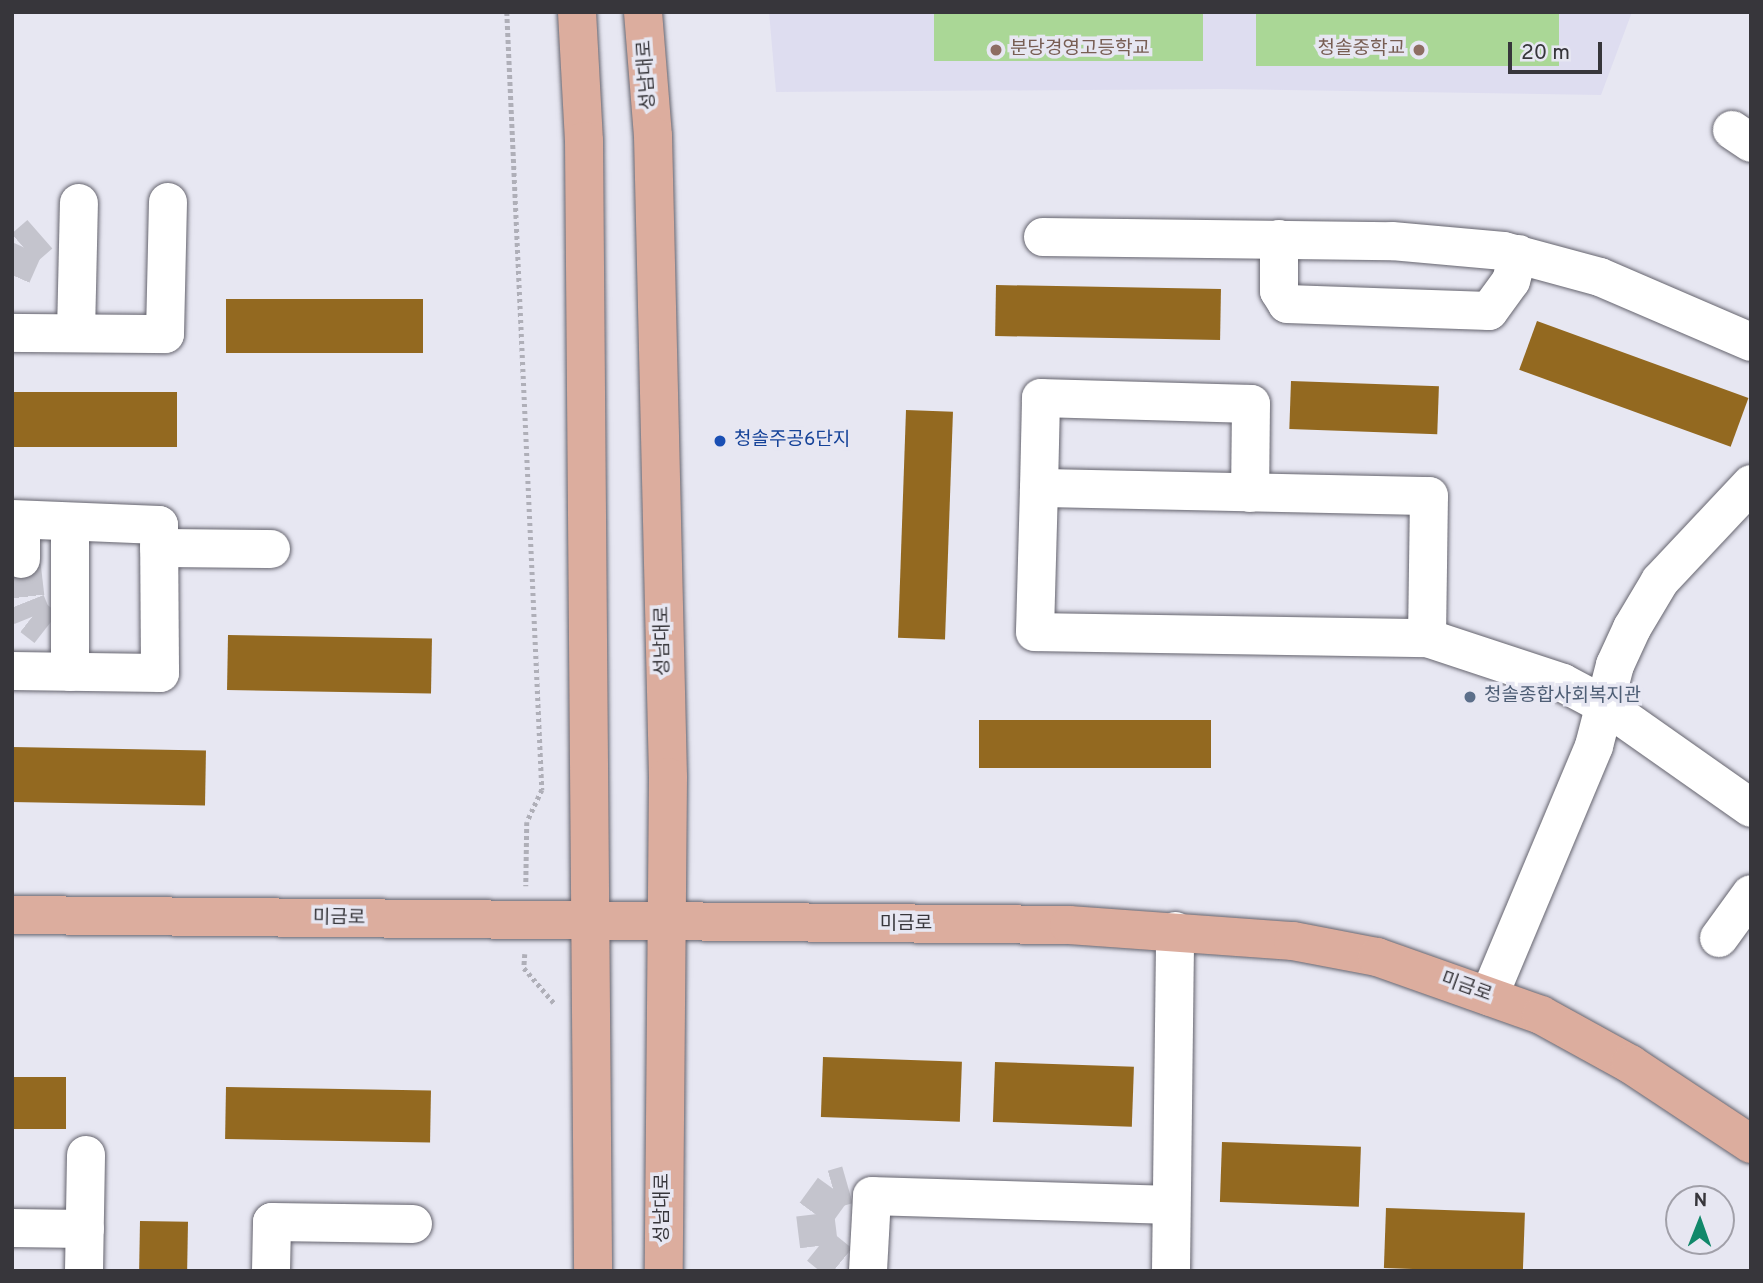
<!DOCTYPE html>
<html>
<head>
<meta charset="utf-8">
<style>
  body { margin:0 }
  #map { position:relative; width:1763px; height:1283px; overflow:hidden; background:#e7e7f2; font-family:Overpass,"Noto Sans KR",sans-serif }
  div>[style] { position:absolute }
  .built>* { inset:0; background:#deddf0 }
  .green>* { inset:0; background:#aad796; transform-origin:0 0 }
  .building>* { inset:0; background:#936920; transform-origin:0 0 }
  .minor-tunnel>* { height:38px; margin-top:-19px; transform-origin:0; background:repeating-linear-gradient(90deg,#c4c4cd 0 38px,transparent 0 57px) }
  .path>* { height:4.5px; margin-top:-2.25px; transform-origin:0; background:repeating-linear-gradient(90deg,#afafb8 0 3.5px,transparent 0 7px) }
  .roads { filter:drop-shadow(0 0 2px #65646e) drop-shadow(0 0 2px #65646e) }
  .minor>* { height:38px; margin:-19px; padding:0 19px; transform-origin:19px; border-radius:19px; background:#fff }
  .major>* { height:38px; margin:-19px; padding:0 19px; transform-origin:19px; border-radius:19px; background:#dcad9e }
  .dots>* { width:19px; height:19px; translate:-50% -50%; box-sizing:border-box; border:4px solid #e7e7f2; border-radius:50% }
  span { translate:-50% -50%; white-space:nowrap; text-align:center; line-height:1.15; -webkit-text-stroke:7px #e7e7f2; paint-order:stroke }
  .education-label { font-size:19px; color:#785e54 }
  .left { translate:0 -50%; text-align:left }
  .right { translate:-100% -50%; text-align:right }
  .street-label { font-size:19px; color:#37363b }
  .transit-label { font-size:19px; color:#164399 }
  .service-label { font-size:19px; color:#4e5e75 }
  .frame { position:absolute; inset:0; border:14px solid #37363b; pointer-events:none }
  .north { position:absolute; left:1665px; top:1185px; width:70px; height:70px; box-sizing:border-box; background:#e7e7f2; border:2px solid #a1a0a9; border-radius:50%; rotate:1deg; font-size:19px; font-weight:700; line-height:28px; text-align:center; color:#37363b }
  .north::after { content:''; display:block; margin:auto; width:24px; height:32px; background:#11886a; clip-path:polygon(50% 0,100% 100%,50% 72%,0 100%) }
  .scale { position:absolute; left:1508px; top:42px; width:94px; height:32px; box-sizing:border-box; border:4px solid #37363b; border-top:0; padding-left:9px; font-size:21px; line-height:24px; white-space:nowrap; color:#37363b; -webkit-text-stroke:5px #e7e7f2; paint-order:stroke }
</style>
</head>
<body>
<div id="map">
  <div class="built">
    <div style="clip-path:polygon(769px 12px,1632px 12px,1601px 95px,1220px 89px,776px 92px)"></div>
  </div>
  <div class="green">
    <div style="left:934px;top:12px;width:269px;height:49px"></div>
    <div style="left:1256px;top:12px;width:303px;height:54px"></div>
  </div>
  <div class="building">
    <div style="left:996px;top:285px;width:225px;height:51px;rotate:1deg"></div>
    <div style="left:226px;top:299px;width:197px;height:54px"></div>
    <div style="left:1537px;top:321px;width:225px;height:52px;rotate:20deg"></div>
    <div style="left:1291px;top:381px;width:148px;height:48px;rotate:2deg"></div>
    <div style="left:12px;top:392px;width:165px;height:55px"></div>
    <div style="left:906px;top:410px;width:47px;height:228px;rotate:2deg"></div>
    <div style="left:228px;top:635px;width:204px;height:55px;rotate:1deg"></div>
    <div style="left:1211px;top:720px;width:48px;height:232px;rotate:90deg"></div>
    <div style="left:12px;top:747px;width:194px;height:55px;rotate:1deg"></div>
    <div style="left:823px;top:1057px;width:139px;height:60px;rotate:2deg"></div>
    <div style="left:995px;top:1062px;width:139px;height:60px;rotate:2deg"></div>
    <div style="left:12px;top:1077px;width:54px;height:52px"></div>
    <div style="left:226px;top:1087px;width:205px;height:52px;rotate:1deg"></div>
    <div style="left:1222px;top:1142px;width:139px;height:60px;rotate:2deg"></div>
    <div style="left:1386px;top:1208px;width:139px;height:60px;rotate:2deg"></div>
    <div style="left:140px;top:1221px;width:48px;height:50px;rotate:1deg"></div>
  </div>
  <div class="minor-tunnel">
    <div style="left:12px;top:275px;width:30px;rotate:-66deg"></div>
    <div style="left:24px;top:248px;width:21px;rotate:-41deg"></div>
    <div style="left:21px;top:559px;width:43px;rotate:83.4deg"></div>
    <div style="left:26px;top:602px;width:16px;rotate:68deg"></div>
    <div style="left:32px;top:617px;width:18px;rotate:38deg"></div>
    <div style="left:840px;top:1263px;width:27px;rotate:-141deg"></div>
    <div style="left:819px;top:1246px;width:32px;rotate:-97deg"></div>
    <div style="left:815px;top:1214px;width:31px;rotate:-54deg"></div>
    <div style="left:833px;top:1189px;width:15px;rotate:-16deg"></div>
  </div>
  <div class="path">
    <div style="left:507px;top:12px;width:779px;rotate:87.42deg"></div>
    <div style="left:542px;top:790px;width:35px;rotate:115deg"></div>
    <div style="left:527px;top:822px;width:64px;rotate:90.9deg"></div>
    <div style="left:525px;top:954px;width:14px;rotate:94deg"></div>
    <div style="left:524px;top:968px;width:48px;rotate:49.3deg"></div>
  </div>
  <div class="roads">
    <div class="minor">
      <div style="left:1732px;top:130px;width:23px;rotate:34deg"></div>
      <div style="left:1043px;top:237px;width:349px;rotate:0.7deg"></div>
      <div style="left:1392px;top:241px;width:112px;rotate:5.1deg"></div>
      <div style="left:1504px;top:251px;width:99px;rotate:15.2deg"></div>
      <div style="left:1600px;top:277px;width:164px;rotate:23.3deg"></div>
      <div style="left:1279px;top:239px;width:52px;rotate:90deg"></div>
      <div style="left:1279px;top:291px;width:15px;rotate:58deg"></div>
      <div style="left:1287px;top:304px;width:202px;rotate:2deg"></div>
      <div style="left:1489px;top:311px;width:37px;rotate:-54deg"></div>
      <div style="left:1511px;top:281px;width:28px;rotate:-75deg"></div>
      <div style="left:12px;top:333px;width:153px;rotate:0.4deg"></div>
      <div style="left:165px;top:334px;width:132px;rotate:-88.7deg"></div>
      <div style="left:76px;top:333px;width:130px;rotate:-88.7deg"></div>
      <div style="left:1039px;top:488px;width:90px;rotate:-88.7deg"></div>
      <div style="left:1041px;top:398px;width:210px;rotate:1.6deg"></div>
      <div style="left:1251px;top:404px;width:89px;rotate:90.6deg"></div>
      <div style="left:12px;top:519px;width:147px;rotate:2.3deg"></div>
      <div style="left:159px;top:525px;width:148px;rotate:89.6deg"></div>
      <div style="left:160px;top:673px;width:148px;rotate:-179.2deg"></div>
      <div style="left:159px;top:548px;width:112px;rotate:0.5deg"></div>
      <div style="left:21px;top:559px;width:36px;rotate:-90deg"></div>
      <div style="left:1427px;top:638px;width:142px;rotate:-89.2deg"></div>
      <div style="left:1429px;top:496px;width:390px;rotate:-178.8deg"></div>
      <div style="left:1039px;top:488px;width:144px;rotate:91.6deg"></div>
      <div style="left:1035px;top:632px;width:392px;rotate:0.9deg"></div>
      <div style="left:1427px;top:638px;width:143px;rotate:18.3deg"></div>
      <div style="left:1563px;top:683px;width:49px;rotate:28.1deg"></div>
      <div style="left:1606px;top:706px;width:177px;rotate:35.1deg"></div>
      <div style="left:70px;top:672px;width:148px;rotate:-90deg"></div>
      <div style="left:1719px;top:938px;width:54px;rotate:-54deg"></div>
      <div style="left:1489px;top:996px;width:271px;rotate:-67.2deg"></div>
      <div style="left:1594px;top:746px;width:84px;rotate:-75.5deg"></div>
      <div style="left:1615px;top:665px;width:41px;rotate:-65.3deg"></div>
      <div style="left:1632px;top:628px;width:55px;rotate:-59.2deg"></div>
      <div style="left:1660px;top:581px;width:133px;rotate:-46.8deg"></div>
      <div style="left:12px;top:1228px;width:73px;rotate:0.8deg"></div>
      <div style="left:84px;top:1271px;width:116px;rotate:-89deg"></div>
      <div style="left:271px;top:1271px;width:49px;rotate:-88.8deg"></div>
      <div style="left:272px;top:1222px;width:141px;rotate:0.8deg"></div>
      <div style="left:868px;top:1271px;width:75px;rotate:-86.9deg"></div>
      <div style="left:872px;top:1196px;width:299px;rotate:1.7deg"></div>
      <div style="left:1171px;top:1271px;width:340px;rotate:-89.3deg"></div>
    </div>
    <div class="major">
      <div style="left:577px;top:12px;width:129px;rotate:86.9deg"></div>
      <div style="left:584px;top:141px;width:1130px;rotate:89.54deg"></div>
      <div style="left:643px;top:12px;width:124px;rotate:85.4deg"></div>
      <div style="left:653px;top:136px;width:641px;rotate:88.66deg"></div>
      <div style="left:668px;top:777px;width:494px;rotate:90.5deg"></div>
      <div style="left:12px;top:915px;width:1057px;rotate:0.54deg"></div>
      <div style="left:1069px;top:925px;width:225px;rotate:4.1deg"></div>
      <div style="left:1293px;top:941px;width:86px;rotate:10.8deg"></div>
      <div style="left:1377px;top:957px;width:174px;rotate:19.5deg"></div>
      <div style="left:1541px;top:1015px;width:102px;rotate:28.8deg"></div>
      <div style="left:1630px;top:1064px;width:145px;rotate:33.5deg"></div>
    </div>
  </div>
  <div class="dots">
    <div style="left:996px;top:50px;background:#8d6e63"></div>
    <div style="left:1419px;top:50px;background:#8d6e63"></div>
    <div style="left:720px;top:441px;background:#1a4fb4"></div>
    <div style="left:1470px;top:697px;background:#5c6f8a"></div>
  </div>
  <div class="education-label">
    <span class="left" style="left:1010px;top:50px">분당경영고등학교</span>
    <span class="right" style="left:1405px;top:50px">청솔중학교</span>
  </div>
  <div class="street-label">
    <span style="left:648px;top:75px;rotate:-94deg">성남대로</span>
    <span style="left:664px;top:641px;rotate:-91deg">성남대로</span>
    <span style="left:339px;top:919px;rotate:1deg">미금로</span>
    <span style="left:906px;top:925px">미금로</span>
    <span style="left:1466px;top:988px;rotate:20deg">미금로</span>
    <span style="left:664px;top:1208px;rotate:-90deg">성남대로</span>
  </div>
  <div class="transit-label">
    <span class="left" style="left:734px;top:441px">청솔주공6단지</span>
  </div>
  <div class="service-label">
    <span class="left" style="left:1484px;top:697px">청솔종합사회복지관</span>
  </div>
  <div class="frame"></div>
  <div class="north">N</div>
  <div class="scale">20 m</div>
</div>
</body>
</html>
